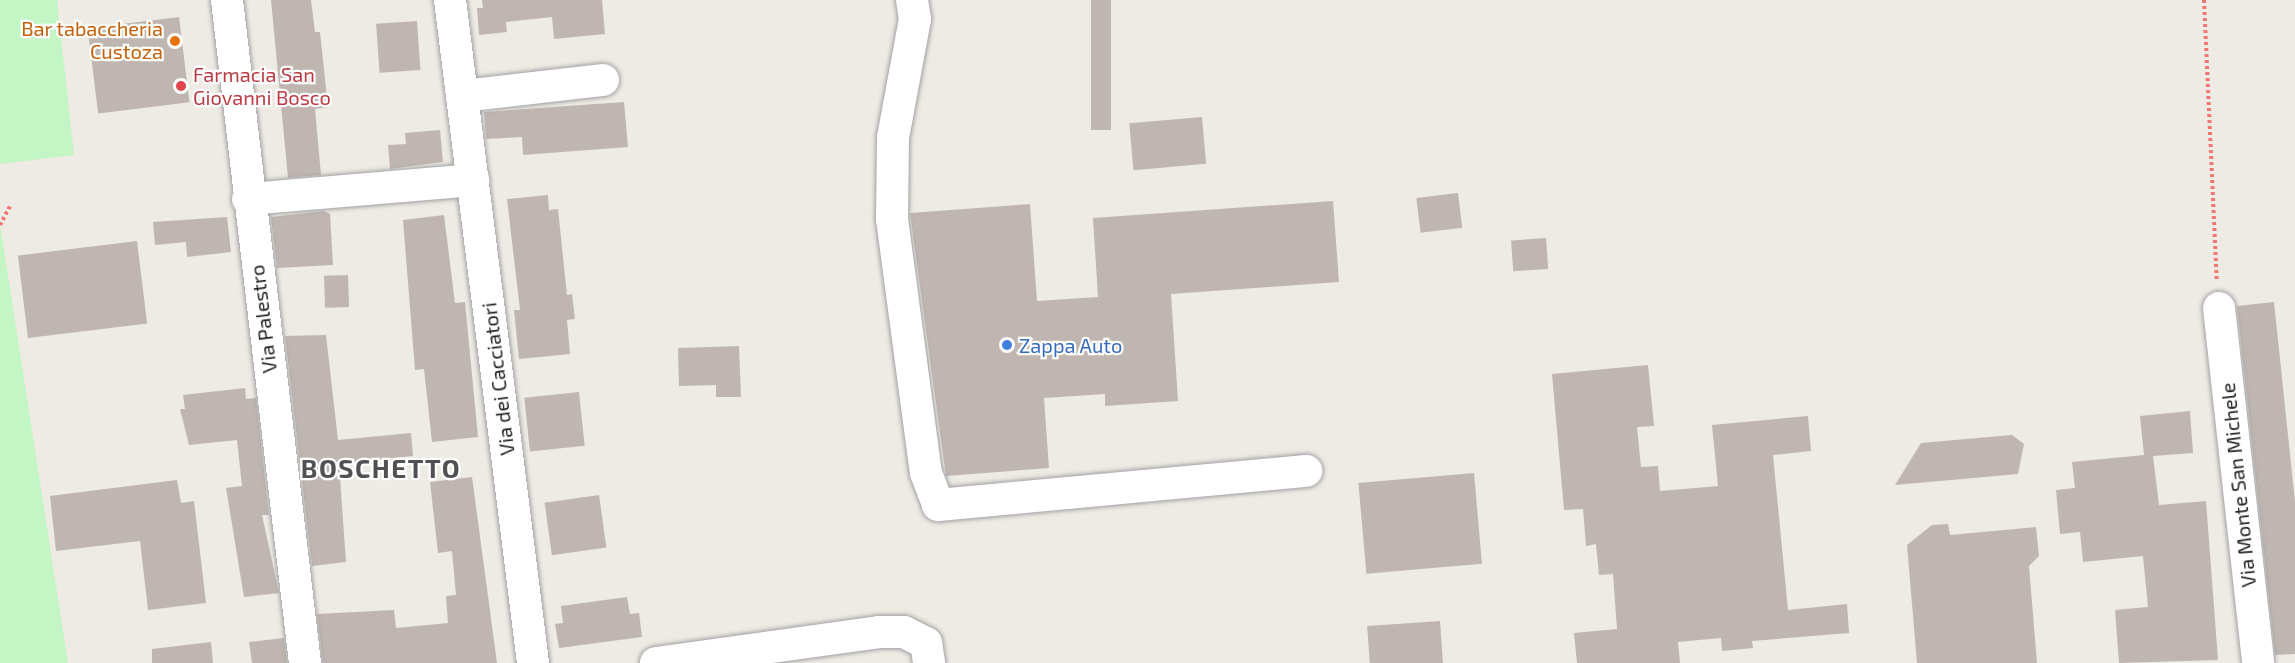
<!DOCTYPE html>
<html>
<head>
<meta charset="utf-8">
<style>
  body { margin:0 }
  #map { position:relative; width:2295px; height:663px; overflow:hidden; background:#eeeae4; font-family:"Exo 2",sans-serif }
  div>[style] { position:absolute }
  .park>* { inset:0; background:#c3f6c4 }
  .building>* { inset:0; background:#bfb6b1; transform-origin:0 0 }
  .path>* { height:4px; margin-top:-2px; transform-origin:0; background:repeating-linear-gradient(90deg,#f27672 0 3px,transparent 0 6px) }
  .roads { filter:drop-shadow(0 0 2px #a2a2a2) drop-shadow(0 0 2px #a2a2a2) }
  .minor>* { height:32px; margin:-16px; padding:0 16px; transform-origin:16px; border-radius:16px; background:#fff }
  .dots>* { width:16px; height:16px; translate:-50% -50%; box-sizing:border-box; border:3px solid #fff; border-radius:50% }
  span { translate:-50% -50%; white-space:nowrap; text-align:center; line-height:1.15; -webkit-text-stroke:4.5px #fff; paint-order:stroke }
  .food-label { font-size:20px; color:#c56008 }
  .right { translate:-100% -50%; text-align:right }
  .health-label { font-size:20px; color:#be3a42 }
  .left { translate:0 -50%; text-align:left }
  .street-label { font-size:20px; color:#1e1e1e }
  .shop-label { font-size:20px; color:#366cbe }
  .district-label { font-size:26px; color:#515151; font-weight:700; letter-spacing:1.5px }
</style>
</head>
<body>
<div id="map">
  <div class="park">
    <div style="clip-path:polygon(0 0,57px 0,74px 155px,0 164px)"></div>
    <div style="clip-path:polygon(0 224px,68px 663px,0 663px)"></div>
  </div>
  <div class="building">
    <div style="clip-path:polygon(271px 0,311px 0,315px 32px,320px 32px,328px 107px,315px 109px,321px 175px,288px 178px)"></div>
    <div style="clip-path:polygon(482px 0,602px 0,605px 34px,554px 39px,552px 17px,506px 22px,507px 32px,479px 35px,477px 8px,483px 8px)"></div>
    <div style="left:1091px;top:0;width:20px;height:130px"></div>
    <div style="left:179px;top:17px;width:86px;height:92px;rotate:83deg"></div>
    <div style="left:417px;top:21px;width:49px;height:41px;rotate:86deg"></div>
    <div style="clip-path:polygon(624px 102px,628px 147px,523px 155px,522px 137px,486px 139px,484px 112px)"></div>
    <div style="left:1202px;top:117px;width:47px;height:73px;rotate:85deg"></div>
    <div style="clip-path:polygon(440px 130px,443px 162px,390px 169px,388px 145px,406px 144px,405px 133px)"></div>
    <div style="left:1458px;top:193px;width:35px;height:42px;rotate:83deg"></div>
    <div style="clip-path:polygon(548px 195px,549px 210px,558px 209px,567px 295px,572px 294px,575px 319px,567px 320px,570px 354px,519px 359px,514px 310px,520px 310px,507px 199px)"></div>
    <div style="clip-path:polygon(1333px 201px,1339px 282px,1171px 294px,1178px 401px,1105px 406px,1105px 394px,1044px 398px,1049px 468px,946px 476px,910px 213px,1030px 204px,1037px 301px,1098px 297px,1093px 218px)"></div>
    <div style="clip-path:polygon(324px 211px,330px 214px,333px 265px,277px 268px,271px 217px)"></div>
    <div style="clip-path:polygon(444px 215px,455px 303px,465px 302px,478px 437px,432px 442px,424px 369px,415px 370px,403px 220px)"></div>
    <div style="clip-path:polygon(227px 217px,231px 252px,187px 257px,186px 242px,155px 245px,153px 222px)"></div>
    <div style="left:1546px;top:238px;width:31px;height:35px;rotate:86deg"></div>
    <div style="left:137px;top:241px;width:83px;height:120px;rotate:83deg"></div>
    <div style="left:348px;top:275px;width:32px;height:24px;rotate:88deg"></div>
    <div style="clip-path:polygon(2274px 302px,2295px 502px,2295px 654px,2275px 655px,2237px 306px)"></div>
    <div style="clip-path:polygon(326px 335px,338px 440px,411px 433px,413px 456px,339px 463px,346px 562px,312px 566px,285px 336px)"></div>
    <div style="clip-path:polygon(739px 346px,741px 397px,716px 397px,716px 385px,679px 386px,678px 348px)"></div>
    <div style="clip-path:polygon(1648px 365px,1654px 426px,1637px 427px,1641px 467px,1658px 466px,1660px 491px,1718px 486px,1712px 425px,1808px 416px,1811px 451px,1773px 455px,1788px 610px,1847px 604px,1849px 633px,1752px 641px,1753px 648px,1722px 651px,1721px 638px,1678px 642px,1680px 663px,1577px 663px,1574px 633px,1617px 629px,1613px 574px,1599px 575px,1596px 544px,1586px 546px,1583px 509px,1564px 510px,1552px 374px)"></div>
    <div style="clip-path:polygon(245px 388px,246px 399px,256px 398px,269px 515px,262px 515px,279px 593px,244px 597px,226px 488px,242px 486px,237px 440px,189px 445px,180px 409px,185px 409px,183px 395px)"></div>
    <div style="left:579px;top:392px;width:54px;height:55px;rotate:84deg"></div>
    <div style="clip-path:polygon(2190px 411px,2193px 453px,2153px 456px,2159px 505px,2206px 501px,2218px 660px,2119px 663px,2115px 610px,2148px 607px,2143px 556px,2083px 562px,2080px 532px,2060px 534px,2056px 490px,2075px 488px,2072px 462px,2144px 455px,2140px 416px)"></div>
    <div style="clip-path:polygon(2012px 435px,2024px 444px,2018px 474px,1895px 485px,1921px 443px)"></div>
    <div style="left:1474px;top:473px;width:91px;height:116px;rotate:85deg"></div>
    <div style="clip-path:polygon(472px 477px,497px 663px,323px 663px,317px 614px,394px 610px,396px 628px,448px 623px,446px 596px,456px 595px,452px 551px,438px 553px,430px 482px)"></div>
    <div style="clip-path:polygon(177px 480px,181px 503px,194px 501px,206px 603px,148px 610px,140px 541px,56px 551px,50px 496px)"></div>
    <div style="left:599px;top:495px;width:53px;height:55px;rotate:82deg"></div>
    <div style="clip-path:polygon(1948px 524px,1950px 535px,2036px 527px,2039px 556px,2029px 566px,2037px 663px,1917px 663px,1907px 545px,1932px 525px)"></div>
    <div style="clip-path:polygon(627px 597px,630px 614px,639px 613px,642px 637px,559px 648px,555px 624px,563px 623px,561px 606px)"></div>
    <div style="left:1440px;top:621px;width:42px;height:73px;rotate:86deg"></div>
    <div style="clip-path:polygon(284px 638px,287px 663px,252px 663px,249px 642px)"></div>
    <div style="clip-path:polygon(211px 642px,213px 663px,152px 663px,152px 649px)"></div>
  </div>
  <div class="path">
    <div style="left:2204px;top:0;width:281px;rotate:87.4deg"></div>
    <div style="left:0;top:225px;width:24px;rotate:-62deg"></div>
  </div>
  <div class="roads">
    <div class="minor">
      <div style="left:227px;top:0;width:668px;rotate:83.29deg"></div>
      <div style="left:450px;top:0;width:668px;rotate:82.86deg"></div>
      <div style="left:912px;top:0;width:19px;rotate:81deg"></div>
      <div style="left:915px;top:19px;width:121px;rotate:100.5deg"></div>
      <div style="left:893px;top:138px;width:81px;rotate:90.7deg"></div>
      <div style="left:892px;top:219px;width:256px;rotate:82.4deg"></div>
      <div style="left:926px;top:473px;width:34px;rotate:69deg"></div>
      <div style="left:938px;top:505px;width:370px;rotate:-5.3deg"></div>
      <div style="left:462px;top:96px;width:142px;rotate:-6.5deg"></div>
      <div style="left:248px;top:199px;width:226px;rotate:-4.8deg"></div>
      <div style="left:2219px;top:308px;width:357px;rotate:83.7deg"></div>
      <div style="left:656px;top:663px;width:225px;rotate:-7.9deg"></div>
      <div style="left:879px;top:632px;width:25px"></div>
      <div style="left:904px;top:632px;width:25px;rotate:27deg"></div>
      <div style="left:926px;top:643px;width:20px;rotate:81deg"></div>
    </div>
  </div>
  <div class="dots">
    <div style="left:175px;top:41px;background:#e8710a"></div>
    <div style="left:181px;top:86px;background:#e0444e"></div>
    <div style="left:1007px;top:345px;background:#3f7fe0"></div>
  </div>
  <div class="food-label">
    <span class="right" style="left:163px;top:40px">Bar tabaccheria<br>Custoza</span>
  </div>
  <div class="health-label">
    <span class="left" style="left:193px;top:86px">Farmacia San<br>Giovanni Bosco</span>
  </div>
  <div class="street-label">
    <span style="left:263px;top:319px;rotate:-97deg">Via Palestro</span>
    <span style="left:498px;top:379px;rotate:-97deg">Via dei Cacciatori</span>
    <span style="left:2238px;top:485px;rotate:-96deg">Via Monte San Michele</span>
  </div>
  <div class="shop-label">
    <span class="left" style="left:1019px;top:345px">Zappa Auto</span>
  </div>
  <div class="district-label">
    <span style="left:381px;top:468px">BOSCHETTO</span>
  </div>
</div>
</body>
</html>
